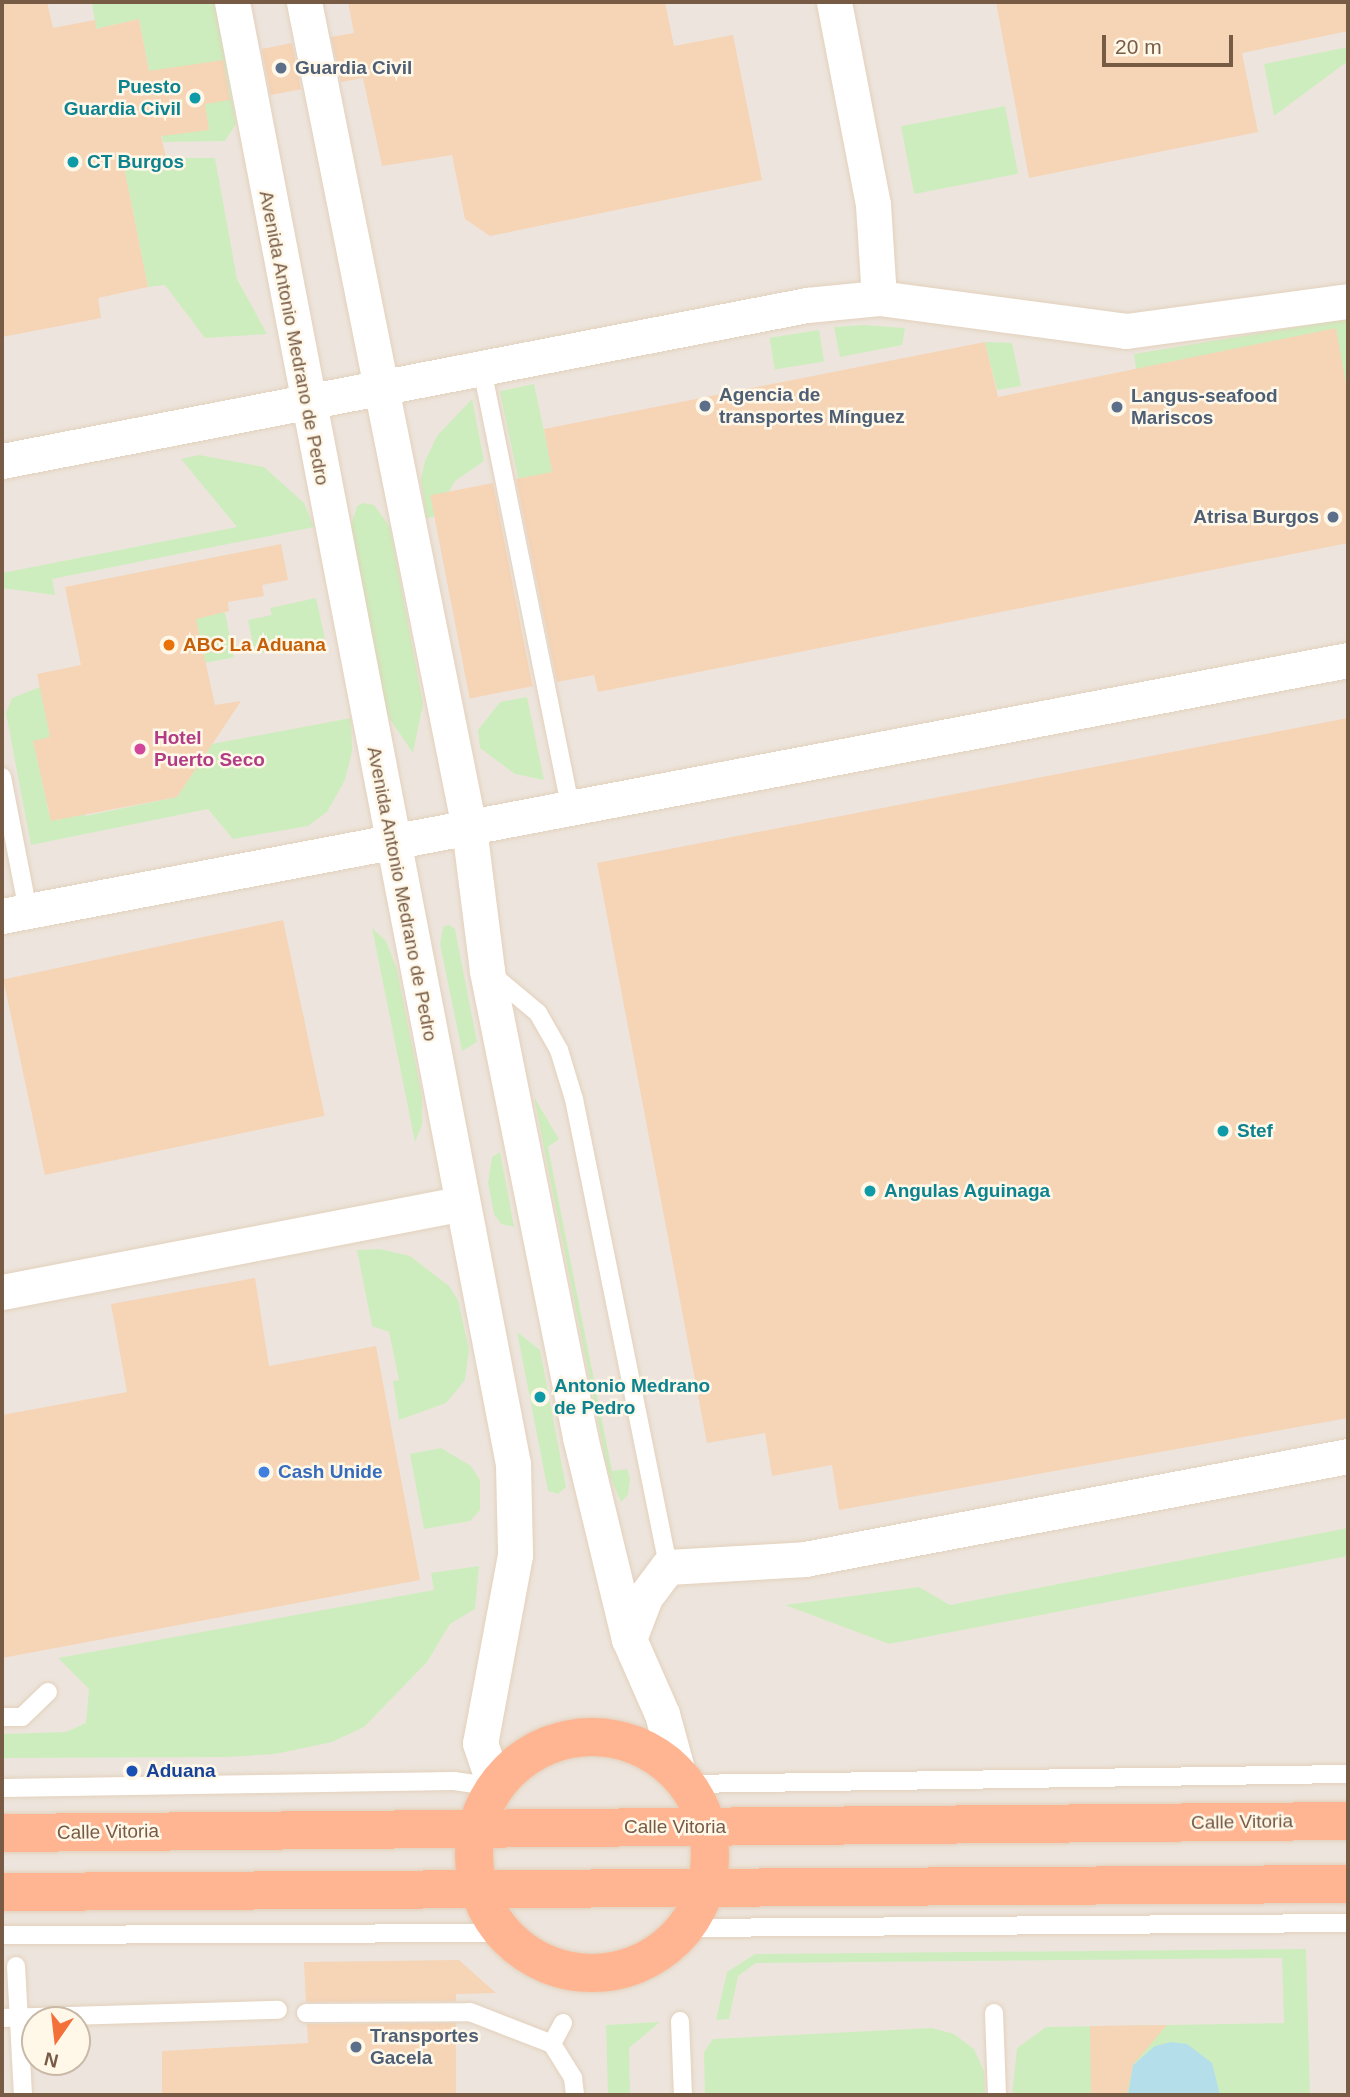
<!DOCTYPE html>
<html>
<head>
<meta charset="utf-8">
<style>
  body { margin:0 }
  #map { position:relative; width:1350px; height:2097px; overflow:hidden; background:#fef5e1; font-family:Helvetica,sans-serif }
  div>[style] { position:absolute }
  .industrial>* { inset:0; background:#ede5dd }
  .green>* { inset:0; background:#ceedbe; transform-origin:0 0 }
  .water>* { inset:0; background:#b4deea }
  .building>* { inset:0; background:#f6d4b6; transform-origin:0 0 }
  .roads { filter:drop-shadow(0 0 2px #e3d1bc) drop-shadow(0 0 2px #e3d1bc) }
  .lane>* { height:18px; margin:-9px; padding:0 9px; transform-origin:9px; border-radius:9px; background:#fff }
  .street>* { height:35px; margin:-17.5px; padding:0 17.5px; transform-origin:17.5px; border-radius:17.5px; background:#fff }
  .highway>* { height:38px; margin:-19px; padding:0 19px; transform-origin:19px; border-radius:19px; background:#ffb592 }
  .highway>.ring { margin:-19px; padding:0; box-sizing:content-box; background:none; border:38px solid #ffb592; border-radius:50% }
  .dots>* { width:19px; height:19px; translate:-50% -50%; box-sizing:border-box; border:4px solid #fff8e9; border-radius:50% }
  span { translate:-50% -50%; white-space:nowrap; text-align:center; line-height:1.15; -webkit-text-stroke:5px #fff8e9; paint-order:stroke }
  .service-label { font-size:19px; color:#4e5e75; font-weight:700 }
  .left { translate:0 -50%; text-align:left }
  .right { translate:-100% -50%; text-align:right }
  .culture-label { font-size:19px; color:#0d838f; font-weight:700 }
  .street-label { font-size:19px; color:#785b45 }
  .food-label { font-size:19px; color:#c56008; font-weight:700 }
  .hotel-label { font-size:19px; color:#b23c85; font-weight:700 }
  .shop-label { font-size:19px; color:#366cbe; font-weight:700 }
  .transit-label { font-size:19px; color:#164399; font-weight:700 }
  .frame { position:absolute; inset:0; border:4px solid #785b45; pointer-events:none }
  .north { position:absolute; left:21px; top:2006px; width:70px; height:70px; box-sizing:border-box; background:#fff8e9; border:2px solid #c9b9a7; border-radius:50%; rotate:194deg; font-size:19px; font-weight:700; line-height:28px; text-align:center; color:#785b45 }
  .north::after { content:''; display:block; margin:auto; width:24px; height:32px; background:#f4703a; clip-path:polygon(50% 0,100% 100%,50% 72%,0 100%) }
  .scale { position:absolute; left:1102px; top:35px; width:131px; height:32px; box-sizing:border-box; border:4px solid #785b45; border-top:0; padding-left:9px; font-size:21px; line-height:24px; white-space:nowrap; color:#785b45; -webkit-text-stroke:5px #fff8e9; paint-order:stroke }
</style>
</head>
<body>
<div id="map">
  <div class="industrial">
    <div style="clip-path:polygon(evenodd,2px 2px,1348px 2px,1348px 2095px,2px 2095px,2px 2px,35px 2020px,77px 2020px,77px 2062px,35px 2062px,35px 2020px)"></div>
  </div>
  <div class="green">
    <div style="clip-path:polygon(92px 2px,216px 2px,236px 124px,225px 141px,163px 142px,139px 19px,96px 29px)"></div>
    <div style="clip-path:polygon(1348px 47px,1348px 61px,1274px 116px,1264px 64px)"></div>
    <div style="left:1005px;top:106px;width:69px;height:106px;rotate:79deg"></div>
    <div style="clip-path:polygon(166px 158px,215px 158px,237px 279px,267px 334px,205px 338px,165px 285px,148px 287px,124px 167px)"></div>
    <div style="clip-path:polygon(1346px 319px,1348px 395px,1335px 329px,1136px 369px,1134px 354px)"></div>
    <div style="clip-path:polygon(864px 325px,905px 328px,902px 345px,840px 357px,834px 327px)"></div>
    <div style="left:819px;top:330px;width:32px;height:50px;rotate:81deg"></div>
    <div style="clip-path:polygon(985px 342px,1012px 343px,1021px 386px,997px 390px)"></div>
    <div style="left:534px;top:384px;width:110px;height:35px;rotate:78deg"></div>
    <div style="clip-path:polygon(472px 399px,484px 461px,455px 481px,434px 517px,426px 518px,421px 479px,425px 461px,437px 436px)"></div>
    <div style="clip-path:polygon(199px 455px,264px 467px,304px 503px,314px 527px,52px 579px,55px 595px,2px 588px,2px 573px,237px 527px,181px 459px)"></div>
    <div style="clip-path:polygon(363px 503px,374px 505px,390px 527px,423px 704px,413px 753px,383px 709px,348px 535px,357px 506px)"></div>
    <div style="clip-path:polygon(316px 598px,325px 639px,255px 654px,248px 620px,272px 615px,270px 608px)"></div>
    <div style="left:225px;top:612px;width:46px;height:30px;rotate:79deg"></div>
    <div style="clip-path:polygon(40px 687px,50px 737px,34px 742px,49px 814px,58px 820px,83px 805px,85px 816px,177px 797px,212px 744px,351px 718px,352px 751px,345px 780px,327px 812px,308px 826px,233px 839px,208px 809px,31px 845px,6px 713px,12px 698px)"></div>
    <div style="clip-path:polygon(527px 697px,544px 780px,515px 774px,480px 748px,478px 730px,500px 702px)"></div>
    <div style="clip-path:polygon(449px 925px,455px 929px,477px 1042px,462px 1051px,440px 944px,443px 927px)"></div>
    <div style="clip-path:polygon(372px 928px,386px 941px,397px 970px,422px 1096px,422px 1125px,415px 1142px)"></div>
    <div style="clip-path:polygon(534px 1097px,559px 1139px,548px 1147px,612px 1471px,627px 1469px,630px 1478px,628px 1495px,621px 1502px,608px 1472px)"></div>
    <div style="clip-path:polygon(500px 1152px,514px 1227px,501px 1224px,494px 1214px,488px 1183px,492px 1157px)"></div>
    <div style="clip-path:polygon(380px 1249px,410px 1256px,449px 1286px,458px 1300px,469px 1350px,465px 1380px,446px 1403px,399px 1420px,393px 1381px,399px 1380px,389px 1332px,372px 1326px,357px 1250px)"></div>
    <div style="clip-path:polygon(517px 1332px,540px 1350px,566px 1487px,558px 1494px,548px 1491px)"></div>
    <div style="clip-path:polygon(441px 1448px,471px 1466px,480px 1480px,480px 1510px,470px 1521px,424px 1529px,410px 1454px)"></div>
    <div style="clip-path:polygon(1348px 1528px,1348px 1556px,889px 1644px,785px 1605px,919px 1587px,950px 1605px)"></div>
    <div style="clip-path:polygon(479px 1566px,475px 1609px,450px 1624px,427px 1662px,364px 1727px,332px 1742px,275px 1754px,227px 1757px,2px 1758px,2px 1734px,66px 1732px,86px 1723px,89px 1689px,58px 1658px,434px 1590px,431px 1573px)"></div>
    <div style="clip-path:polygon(1306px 1949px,1310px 2095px,1012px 2095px,1017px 2048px,1046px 2027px,1284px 2023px,1282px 1958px,756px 1963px,738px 1976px,729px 2019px,716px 2020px,727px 1972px,755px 1954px)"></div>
    <div style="clip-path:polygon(660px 2022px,629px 2048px,630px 2095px,608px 2095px,606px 2025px)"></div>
    <div style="clip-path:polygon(932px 2028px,954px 2034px,974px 2049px,984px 2071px,985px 2095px,705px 2095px,704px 2052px,713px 2039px)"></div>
  </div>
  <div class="water">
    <div style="clip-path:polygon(1171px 2042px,1187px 2044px,1212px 2063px,1220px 2095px,1128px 2095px,1133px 2065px,1155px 2046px)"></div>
  </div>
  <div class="building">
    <div style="clip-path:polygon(2px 2px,47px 2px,53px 28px,95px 20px,96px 29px,139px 19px,149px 71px,223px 60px,230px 100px,205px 104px,209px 130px,161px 136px,166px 158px,124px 167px,148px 287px,98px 298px,101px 318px,2px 337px)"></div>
    <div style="clip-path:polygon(348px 2px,665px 2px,674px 46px,733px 35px,762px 180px,490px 236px,465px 219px,452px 155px,382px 166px,363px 78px,341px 82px,331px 37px,354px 33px)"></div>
    <div style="clip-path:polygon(996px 2px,1348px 2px,1348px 31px,1242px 53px,1258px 132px,1029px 178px)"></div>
    <div style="left:292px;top:43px;width:47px;height:31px;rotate:79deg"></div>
    <div style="clip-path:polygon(1336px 328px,1348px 395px,1348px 543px,598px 692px,594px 675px,557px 682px,516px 479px,552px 472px,544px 429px,985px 342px,998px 397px)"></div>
    <div style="left:493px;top:483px;width:207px;height:64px;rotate:79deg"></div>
    <div style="clip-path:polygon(281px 544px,288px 580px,262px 585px,264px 596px,228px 602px,229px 611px,196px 619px,215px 705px,241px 701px,177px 797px,51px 821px,33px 741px,50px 737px,37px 674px,81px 665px,65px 587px)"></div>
    <div style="clip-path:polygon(1348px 718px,1348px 1418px,839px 1510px,832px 1465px,772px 1476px,765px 1433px,707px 1443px,597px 863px)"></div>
    <div style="left:283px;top:920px;width:200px;height:286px;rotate:78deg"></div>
    <div style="clip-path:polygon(255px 1278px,269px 1366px,376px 1346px,420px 1580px,2px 1658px,2px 1415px,127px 1392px,111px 1304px)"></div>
    <div style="clip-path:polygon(459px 1960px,496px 1993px,456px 1994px,456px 2001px,306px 2002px,304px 1962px)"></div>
    <div style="clip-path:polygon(456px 2023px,456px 2095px,162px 2095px,162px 2051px,308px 2043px,307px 2024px)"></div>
    <div style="clip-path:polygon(1167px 2025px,1133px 2065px,1127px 2095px,1091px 2095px,1090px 2026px)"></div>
  </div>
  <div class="roads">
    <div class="lane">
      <div style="left:482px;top:369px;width:450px;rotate:78.6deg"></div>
      <div style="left:2px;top:777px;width:136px;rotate:79deg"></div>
      <div style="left:490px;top:973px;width:62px;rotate:39.8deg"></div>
      <div style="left:538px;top:1013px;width:43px;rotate:60.4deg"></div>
      <div style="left:559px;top:1050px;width:51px;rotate:73deg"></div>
      <div style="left:574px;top:1099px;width:477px;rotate:78.6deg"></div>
      <div style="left:2px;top:1717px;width:20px"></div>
      <div style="left:22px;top:1717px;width:36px;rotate:-44deg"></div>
      <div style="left:687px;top:1784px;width:661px;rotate:-0.87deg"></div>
      <div style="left:2px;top:1788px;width:452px;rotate:-0.9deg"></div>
      <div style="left:454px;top:1781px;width:41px;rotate:8.3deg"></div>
      <div style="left:685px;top:1928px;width:663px;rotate:-0.43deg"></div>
      <div style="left:2px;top:1935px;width:502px;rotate:-0.23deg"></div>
      <div style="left:16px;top:1966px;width:129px;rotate:86.9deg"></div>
      <div style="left:306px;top:2013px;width:164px;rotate:-0.3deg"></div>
      <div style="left:470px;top:2012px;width:88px;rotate:21.3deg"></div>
      <div style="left:994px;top:2013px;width:82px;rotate:87.9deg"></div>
      <div style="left:2px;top:2018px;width:276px;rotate:-1.7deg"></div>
      <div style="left:680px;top:2021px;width:74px;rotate:87.7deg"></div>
      <div style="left:563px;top:2023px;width:24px;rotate:118deg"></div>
      <div style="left:552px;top:2044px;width:40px;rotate:58deg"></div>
      <div style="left:573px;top:2078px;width:17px;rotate:83deg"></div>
    </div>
    <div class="street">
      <div style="left:232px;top:2px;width:1489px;rotate:79.12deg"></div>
      <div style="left:513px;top:1464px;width:91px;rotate:88.7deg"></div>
      <div style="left:515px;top:1555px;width:191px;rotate:100.5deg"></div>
      <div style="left:480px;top:1743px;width:46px;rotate:71.2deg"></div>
      <div style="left:304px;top:2px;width:842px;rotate:78.7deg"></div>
      <div style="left:469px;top:828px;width:144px;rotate:82.8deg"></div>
      <div style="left:487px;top:971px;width:475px;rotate:78.7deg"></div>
      <div style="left:580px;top:1437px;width:208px;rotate:76.4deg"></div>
      <div style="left:629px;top:1639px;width:82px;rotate:66.3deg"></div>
      <div style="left:662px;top:1714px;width:61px;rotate:74.8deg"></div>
      <div style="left:834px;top:2px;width:207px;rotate:79.1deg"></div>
      <div style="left:873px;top:205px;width:93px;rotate:86.3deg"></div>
      <div style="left:2px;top:461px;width:820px;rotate:-10.97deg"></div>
      <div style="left:807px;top:305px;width:72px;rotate:-5.6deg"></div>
      <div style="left:879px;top:298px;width:249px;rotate:7.6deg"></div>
      <div style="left:1126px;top:331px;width:224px;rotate:-7.7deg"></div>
      <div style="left:2px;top:916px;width:1370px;rotate:-10.77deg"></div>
      <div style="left:2px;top:1292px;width:467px;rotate:-10.9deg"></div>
      <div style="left:629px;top:1639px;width:45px;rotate:-69.1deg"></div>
      <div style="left:645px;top:1597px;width:38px;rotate:-53deg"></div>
      <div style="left:668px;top:1567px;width:137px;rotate:-3.3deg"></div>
      <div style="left:805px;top:1559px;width:553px;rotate:-10.74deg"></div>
    </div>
    <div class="highway">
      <div class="ring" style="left:474px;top:1737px;width:198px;height:198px"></div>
      <div style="left:2px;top:1833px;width:1346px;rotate:-0.51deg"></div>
      <div style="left:2px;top:1892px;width:1346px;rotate:-0.34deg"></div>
    </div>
  </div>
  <div class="dots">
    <div style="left:281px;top:68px;background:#5c6f8a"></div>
    <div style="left:195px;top:98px;background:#0f9aa8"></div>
    <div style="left:73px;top:162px;background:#0f9aa8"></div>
    <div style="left:705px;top:406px;background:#5c6f8a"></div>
    <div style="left:1117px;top:407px;background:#5c6f8a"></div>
    <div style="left:1333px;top:517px;background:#5c6f8a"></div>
    <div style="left:169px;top:645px;background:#e8710a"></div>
    <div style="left:140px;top:749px;background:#d1479c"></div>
    <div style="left:1223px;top:1131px;background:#0f9aa8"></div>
    <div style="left:870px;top:1191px;background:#0f9aa8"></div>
    <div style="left:540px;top:1397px;background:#0f9aa8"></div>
    <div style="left:264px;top:1472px;background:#3f7fe0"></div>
    <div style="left:132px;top:1771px;background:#1a4fb4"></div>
    <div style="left:356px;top:2047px;background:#5c6f8a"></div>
  </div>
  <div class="service-label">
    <span class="left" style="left:295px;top:68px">Guardia Civil</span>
    <span class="left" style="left:719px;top:406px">Agencia de<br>transportes Mínguez</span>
    <span class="left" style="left:1131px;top:407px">Langus-seafood<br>Mariscos</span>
    <span class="right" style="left:1319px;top:517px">Atrisa Burgos</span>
    <span class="left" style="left:370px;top:2047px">Transportes<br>Gacela</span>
  </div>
  <div class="culture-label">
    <span class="right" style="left:181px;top:98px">Puesto<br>Guardia Civil</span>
    <span class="left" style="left:87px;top:162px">CT Burgos</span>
    <span class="left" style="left:1237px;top:1131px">Stef</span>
    <span class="left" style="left:884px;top:1191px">Angulas Aguinaga</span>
    <span class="left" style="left:554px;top:1397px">Antonio Medrano<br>de Pedro</span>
  </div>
  <div class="street-label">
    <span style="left:294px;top:338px;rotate:79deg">Avenida Antonio Medrano de Pedro</span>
    <span style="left:402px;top:894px;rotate:79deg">Avenida Antonio Medrano de Pedro</span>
    <span style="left:1242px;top:1822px;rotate:-1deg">Calle Vitoria</span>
    <span style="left:675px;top:1827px">Calle Vitoria</span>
    <span style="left:108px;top:1832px;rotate:-1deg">Calle Vitoria</span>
  </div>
  <div class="food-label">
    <span class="left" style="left:183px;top:645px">ABC La Aduana</span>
  </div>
  <div class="hotel-label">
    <span class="left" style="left:154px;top:749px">Hotel<br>Puerto Seco</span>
  </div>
  <div class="shop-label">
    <span class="left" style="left:278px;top:1472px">Cash Unide</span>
  </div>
  <div class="transit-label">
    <span class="left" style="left:146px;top:1771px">Aduana</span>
  </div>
  <div class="frame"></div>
  <div class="north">N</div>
  <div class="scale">20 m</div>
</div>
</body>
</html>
